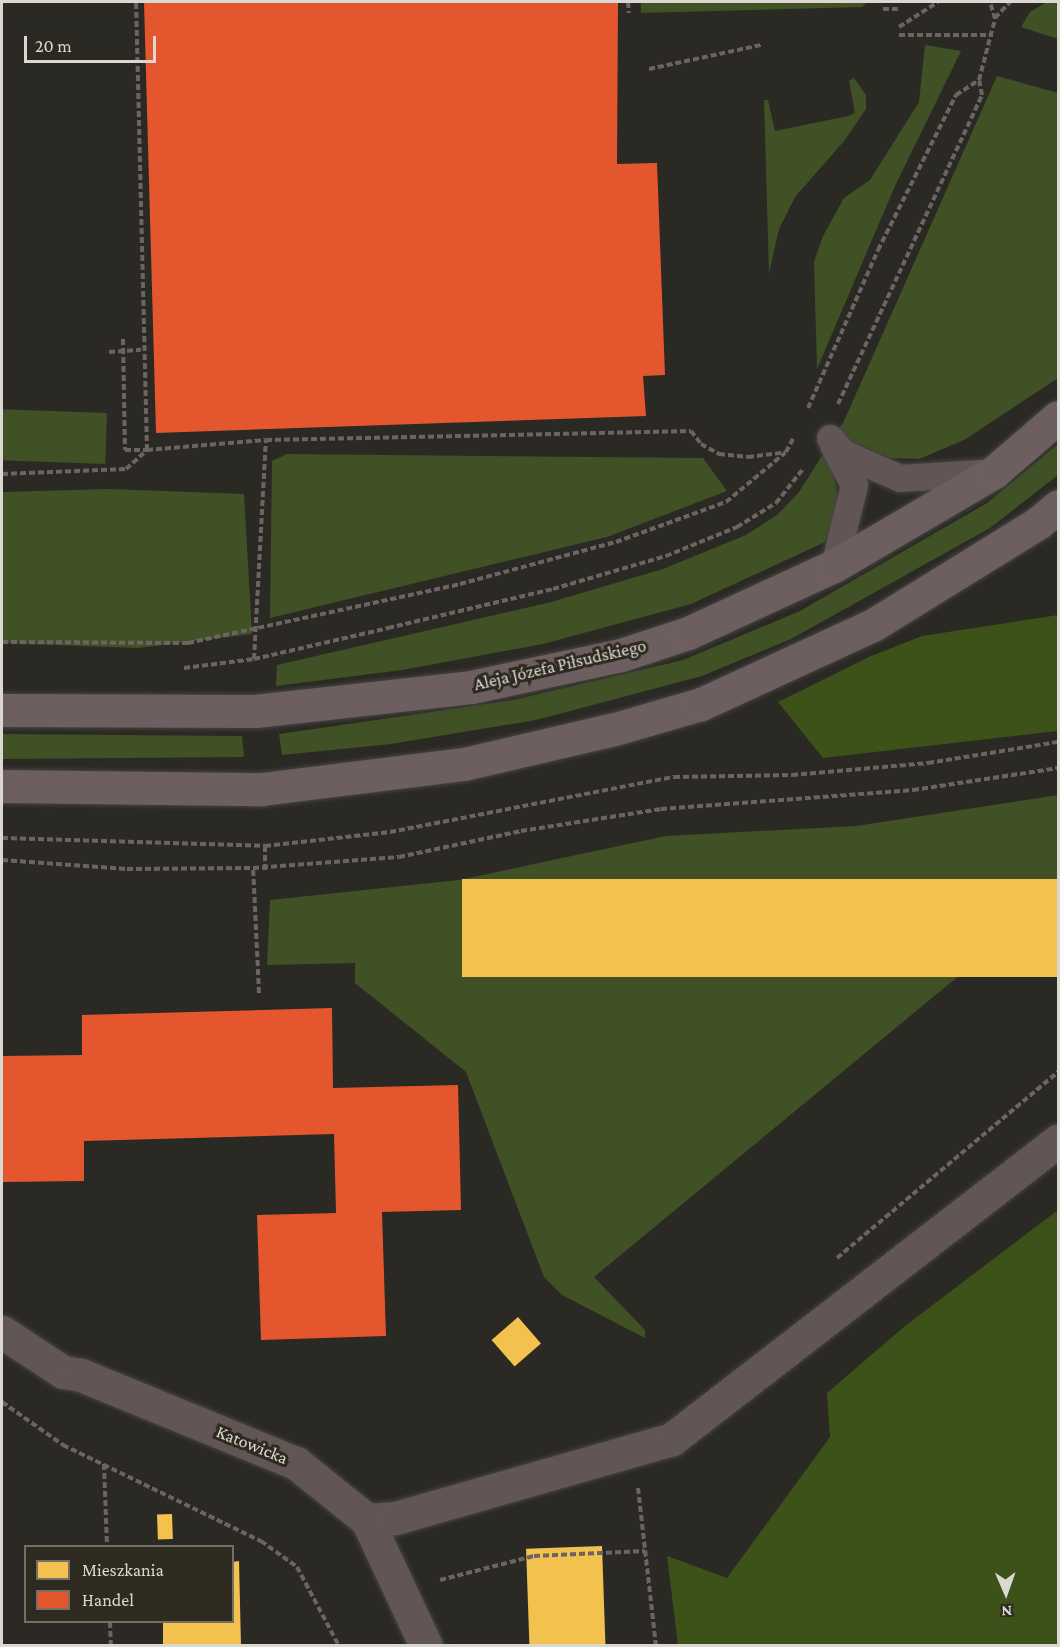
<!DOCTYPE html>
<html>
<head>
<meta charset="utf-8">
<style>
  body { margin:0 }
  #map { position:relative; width:1060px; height:1647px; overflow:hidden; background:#2a2924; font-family:"Crimson Pro",serif }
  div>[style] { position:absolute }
  .green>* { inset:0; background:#405125; transform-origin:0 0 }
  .forest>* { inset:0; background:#3d5219 }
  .homes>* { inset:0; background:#f2c14e; transform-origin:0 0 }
  .shops>* { inset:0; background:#e4572e }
  .path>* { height:4px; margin-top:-2px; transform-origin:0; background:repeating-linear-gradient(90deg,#6c6463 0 6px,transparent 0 9px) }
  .roads { filter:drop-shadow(0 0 2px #454441) drop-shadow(0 0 2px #454441) }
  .lane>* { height:27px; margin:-13.5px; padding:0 13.5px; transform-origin:13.5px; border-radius:13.5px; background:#615555 }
  .street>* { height:33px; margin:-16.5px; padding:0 16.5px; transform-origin:16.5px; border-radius:16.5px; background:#615555 }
  .secondary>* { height:33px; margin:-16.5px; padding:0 16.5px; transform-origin:16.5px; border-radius:16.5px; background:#6d5f60 }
  .path-bridge>* { height:4px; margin-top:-2px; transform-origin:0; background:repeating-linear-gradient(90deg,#6c6463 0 6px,transparent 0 9px) }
  span { translate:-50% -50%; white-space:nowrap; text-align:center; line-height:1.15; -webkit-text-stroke:6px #2e2a20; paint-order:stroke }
  .street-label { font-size:18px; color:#dad8d1 }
  .frame { position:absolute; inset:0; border:3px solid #dad8d1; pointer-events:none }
  .legend { position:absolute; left:24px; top:1545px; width:210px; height:78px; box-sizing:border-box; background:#2e2a20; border:2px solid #737067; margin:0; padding:8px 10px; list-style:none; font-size:18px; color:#dad8d1 }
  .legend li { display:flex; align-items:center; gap:12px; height:30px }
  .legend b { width:30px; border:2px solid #737067 }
  .north { position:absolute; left:976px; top:1563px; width:60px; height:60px; -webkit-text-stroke:4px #2e2a20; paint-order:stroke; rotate:178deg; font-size:16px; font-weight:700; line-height:24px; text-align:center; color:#dad8d1 }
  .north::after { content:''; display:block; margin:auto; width:21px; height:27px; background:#dad8d1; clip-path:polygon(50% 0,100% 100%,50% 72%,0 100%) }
  .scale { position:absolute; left:24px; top:36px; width:132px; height:27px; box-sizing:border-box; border:3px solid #dad8d1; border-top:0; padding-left:8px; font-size:18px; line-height:21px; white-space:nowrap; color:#dad8d1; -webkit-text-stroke:4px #2e2a20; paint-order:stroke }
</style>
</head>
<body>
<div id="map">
  <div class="green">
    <div style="clip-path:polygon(641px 2px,867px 2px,862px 7px,641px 13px)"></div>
    <div style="clip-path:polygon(1047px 2px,1058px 2px,1058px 39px,1021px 27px,1030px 12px)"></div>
    <div style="clip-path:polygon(925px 45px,961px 51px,895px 186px,817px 369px,814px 262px,823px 236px,844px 198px,870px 180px,919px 102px)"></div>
    <div style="clip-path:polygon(997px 76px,1058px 93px,1058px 378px,964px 440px,919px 459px,890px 458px,864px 447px,835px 481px,838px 500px,836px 522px,825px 542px,691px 604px,543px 644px,402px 670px,276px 686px,277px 665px,551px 602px,663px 569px,746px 535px,777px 515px,799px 492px,844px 421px)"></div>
    <div style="clip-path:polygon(854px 78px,866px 95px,866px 109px,845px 140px,795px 197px,779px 229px,769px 273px,764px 100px,768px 100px,775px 131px,848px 116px,855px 113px,849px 81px)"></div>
    <div style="left:107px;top:413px;width:51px;height:105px;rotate:92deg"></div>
    <div style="clip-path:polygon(1058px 444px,1058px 475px,990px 528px,791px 639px,702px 676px,536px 720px,391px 744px,282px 755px,279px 734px,513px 700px,683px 660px,800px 611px,987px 503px)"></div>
    <div style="clip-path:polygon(287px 454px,703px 458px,727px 491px,607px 537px,270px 618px,272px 461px)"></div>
    <div style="clip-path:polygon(109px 489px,244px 494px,252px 634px,138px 648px,2px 643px,2px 492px)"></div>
    <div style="clip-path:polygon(2px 734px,242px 736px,244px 757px,2px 759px)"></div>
    <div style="clip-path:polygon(1058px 795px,1058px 894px,594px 1277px,645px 1330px,645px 1338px,562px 1295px,544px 1277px,466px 1072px,355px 983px,355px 963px,267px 965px,270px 900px,459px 880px,666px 836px,856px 826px)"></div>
  </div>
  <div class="forest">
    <div style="clip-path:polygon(1058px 615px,1058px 731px,823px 758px,778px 702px,869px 657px,922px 636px)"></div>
    <div style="clip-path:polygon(1058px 1210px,1058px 1645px,678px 1645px,667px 1556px,727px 1578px,830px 1437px,827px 1393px,905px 1326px)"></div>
  </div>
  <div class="homes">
    <div style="left:1058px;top:879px;width:98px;height:596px;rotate:90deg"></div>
    <div style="left:518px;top:1317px;width:35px;height:35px;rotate:49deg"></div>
    <div style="left:172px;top:1514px;width:25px;height:15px;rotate:88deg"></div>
    <div style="left:602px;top:1546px;width:100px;height:76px;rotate:88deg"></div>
    <div style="clip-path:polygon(239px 1561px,241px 1646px,163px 1646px,163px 1622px,232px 1622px,232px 1562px)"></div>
  </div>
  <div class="shops">
    <div style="clip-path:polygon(144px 2px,618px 2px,617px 164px,657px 163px,665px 375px,643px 376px,646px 416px,156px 433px)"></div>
    <div style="clip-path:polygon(332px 1008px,333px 1088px,458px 1085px,461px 1210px,382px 1212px,386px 1336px,261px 1340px,257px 1215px,336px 1213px,334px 1134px,84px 1141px,84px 1181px,2px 1182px,2px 1056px,82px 1055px,82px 1015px)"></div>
  </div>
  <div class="path">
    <div style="left:628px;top:2px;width:11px;rotate:85deg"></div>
    <div style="left:883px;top:9px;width:17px"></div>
    <div style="left:995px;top:18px;width:22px;rotate:-47deg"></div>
    <div style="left:899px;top:27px;width:46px;rotate:-32.7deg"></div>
    <div style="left:899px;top:35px;width:94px"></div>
    <div style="left:649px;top:69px;width:115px;rotate:-12.1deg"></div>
    <div style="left:123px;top:339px;width:111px;rotate:89deg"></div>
    <div style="left:125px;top:450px;width:22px"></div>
    <div style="left:147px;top:450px;width:448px;rotate:-91.4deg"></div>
    <div style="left:838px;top:404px;width:341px;rotate:-65deg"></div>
    <div style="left:982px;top:95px;width:15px;rotate:-101deg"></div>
    <div style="left:979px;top:80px;width:63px;rotate:-75.3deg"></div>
    <div style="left:995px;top:19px;width:18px;rotate:-106deg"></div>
    <div style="left:808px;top:408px;width:173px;rotate:-66.1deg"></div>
    <div style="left:878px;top:250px;width:174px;rotate:-63.3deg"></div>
    <div style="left:956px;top:95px;width:27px;rotate:-33deg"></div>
    <div style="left:2px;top:474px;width:124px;rotate:-2.3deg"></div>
    <div style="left:126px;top:469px;width:28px;rotate:-42deg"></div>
    <div style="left:147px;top:450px;width:119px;rotate:-4.8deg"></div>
    <div style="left:266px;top:440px;width:425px;rotate:-1.2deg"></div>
    <div style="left:691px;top:431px;width:16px;rotate:52deg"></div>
    <div style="left:701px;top:444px;width:21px;rotate:29deg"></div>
    <div style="left:719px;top:454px;width:29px;rotate:6deg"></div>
    <div style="left:748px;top:457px;width:38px;rotate:-7deg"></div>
    <div style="left:786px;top:452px;width:15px;rotate:-62deg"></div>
    <div style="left:2px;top:642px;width:186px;rotate:0.3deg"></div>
    <div style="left:188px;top:643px;width:278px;rotate:-12.2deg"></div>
    <div style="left:460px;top:584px;width:162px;rotate:-15.1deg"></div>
    <div style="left:616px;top:542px;width:117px;rotate:-20deg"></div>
    <div style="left:726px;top:502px;width:77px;rotate:-39.7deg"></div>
    <div style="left:254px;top:659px;width:219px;rotate:-86.9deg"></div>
    <div style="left:184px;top:668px;width:71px;rotate:-7.3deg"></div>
    <div style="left:254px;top:659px;width:138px;rotate:-13deg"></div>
    <div style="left:388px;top:628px;width:170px;rotate:-13.3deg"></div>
    <div style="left:553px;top:589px;width:118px;rotate:-16.3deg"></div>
    <div style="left:666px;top:556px;width:77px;rotate:-22.2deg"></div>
    <div style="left:737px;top:527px;width:46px;rotate:-31.6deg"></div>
    <div style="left:776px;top:503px;width:43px;rotate:-51.5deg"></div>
    <div style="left:2px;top:838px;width:263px;rotate:1.7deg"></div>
    <div style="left:265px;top:846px;width:126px;rotate:-6.4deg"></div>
    <div style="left:390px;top:832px;width:289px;rotate:-11deg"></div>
    <div style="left:674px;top:777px;width:118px;rotate:-1deg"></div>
    <div style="left:792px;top:775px;width:137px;rotate:-5deg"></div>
    <div style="left:928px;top:763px;width:132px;rotate:-9.2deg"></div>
    <div style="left:2px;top:860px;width:125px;rotate:4.1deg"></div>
    <div style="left:127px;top:869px;width:126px;rotate:-0.5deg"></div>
    <div style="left:265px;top:870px;width:24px;rotate:-90deg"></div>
    <div style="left:259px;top:993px;width:125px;rotate:-92.7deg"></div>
    <div style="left:253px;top:868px;width:146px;rotate:-4.3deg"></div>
    <div style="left:399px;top:857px;width:125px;rotate:-12deg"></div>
    <div style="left:521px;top:831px;width:142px;rotate:-8.9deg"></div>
    <div style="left:661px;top:809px;width:253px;rotate:-4.3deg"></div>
    <div style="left:913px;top:790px;width:147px;rotate:-8.6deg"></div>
    <div style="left:837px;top:1258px;width:289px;rotate:-40.1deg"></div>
    <div style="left:2px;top:1402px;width:75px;rotate:35.2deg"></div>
    <div style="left:63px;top:1445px;width:220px;rotate:25.9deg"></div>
    <div style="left:261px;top:1541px;width:44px;rotate:35.8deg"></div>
    <div style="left:297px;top:1567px;width:89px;rotate:62deg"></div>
    <div style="left:104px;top:1464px;width:82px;rotate:87.9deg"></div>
    <div style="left:638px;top:1488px;width:159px;rotate:83.5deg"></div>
    <div style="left:440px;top:1580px;width:97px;rotate:-14.3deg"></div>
    <div style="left:534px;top:1556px;width:111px;rotate:-2.6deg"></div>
    <div style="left:110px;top:1622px;width:24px;rotate:88deg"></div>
  </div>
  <div class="roads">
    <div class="lane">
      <div style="left:830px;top:438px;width:20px;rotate:49deg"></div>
      <div style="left:843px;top:453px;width:62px;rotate:23.7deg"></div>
      <div style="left:900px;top:478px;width:94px;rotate:-3.7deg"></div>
      <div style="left:833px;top:445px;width:45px;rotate:62.3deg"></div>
      <div style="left:854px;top:485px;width:83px;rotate:103.9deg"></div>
    </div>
    <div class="street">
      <div style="left:2px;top:1332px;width:73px;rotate:33.3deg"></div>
      <div style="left:63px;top:1372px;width:18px;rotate:9deg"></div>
      <div style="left:81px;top:1375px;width:232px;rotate:22.3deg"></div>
      <div style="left:296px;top:1463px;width:91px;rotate:38.8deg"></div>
      <div style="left:367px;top:1520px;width:139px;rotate:64.9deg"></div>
      <div style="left:367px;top:1520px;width:28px;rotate:-4deg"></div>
      <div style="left:395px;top:1518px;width:288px;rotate:-15.9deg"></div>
      <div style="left:672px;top:1439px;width:488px;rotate:-37.7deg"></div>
    </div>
    <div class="secondary">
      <div style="left:2px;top:710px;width:253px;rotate:0.2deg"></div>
      <div style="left:255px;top:711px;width:217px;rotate:-6.3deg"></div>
      <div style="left:471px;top:687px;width:153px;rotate:-12deg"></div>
      <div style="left:621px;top:655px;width:71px;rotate:-18.2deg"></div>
      <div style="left:688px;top:633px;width:161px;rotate:-24.7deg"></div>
      <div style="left:834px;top:566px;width:186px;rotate:-30.4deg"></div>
      <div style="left:994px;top:472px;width:84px;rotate:-40.7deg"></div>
      <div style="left:2px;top:786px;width:260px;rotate:0.7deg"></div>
      <div style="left:262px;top:789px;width:204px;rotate:-7.1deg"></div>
      <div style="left:464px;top:764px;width:155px;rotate:-13.1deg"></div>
      <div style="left:615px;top:729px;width:90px;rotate:-16.2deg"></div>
      <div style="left:701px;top:704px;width:189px;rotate:-24.7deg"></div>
      <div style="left:873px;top:625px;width:194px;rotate:-31.7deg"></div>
      <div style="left:1038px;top:523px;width:26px;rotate:-40deg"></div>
    </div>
  </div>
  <div class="path-bridge">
    <div style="left:109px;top:352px;width:32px;rotate:-4deg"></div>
  </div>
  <div class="street-label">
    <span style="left:560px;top:665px;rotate:-13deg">Aleja Józefa Piłsudskiego</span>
    <span style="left:252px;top:1445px;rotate:22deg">Katowicka</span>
  </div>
  <div class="frame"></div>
  <ul class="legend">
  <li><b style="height:16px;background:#f2c14e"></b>Mieszkania</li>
  <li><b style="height:16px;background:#e4572e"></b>Handel</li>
  </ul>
  <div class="north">N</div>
  <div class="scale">20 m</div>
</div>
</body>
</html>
